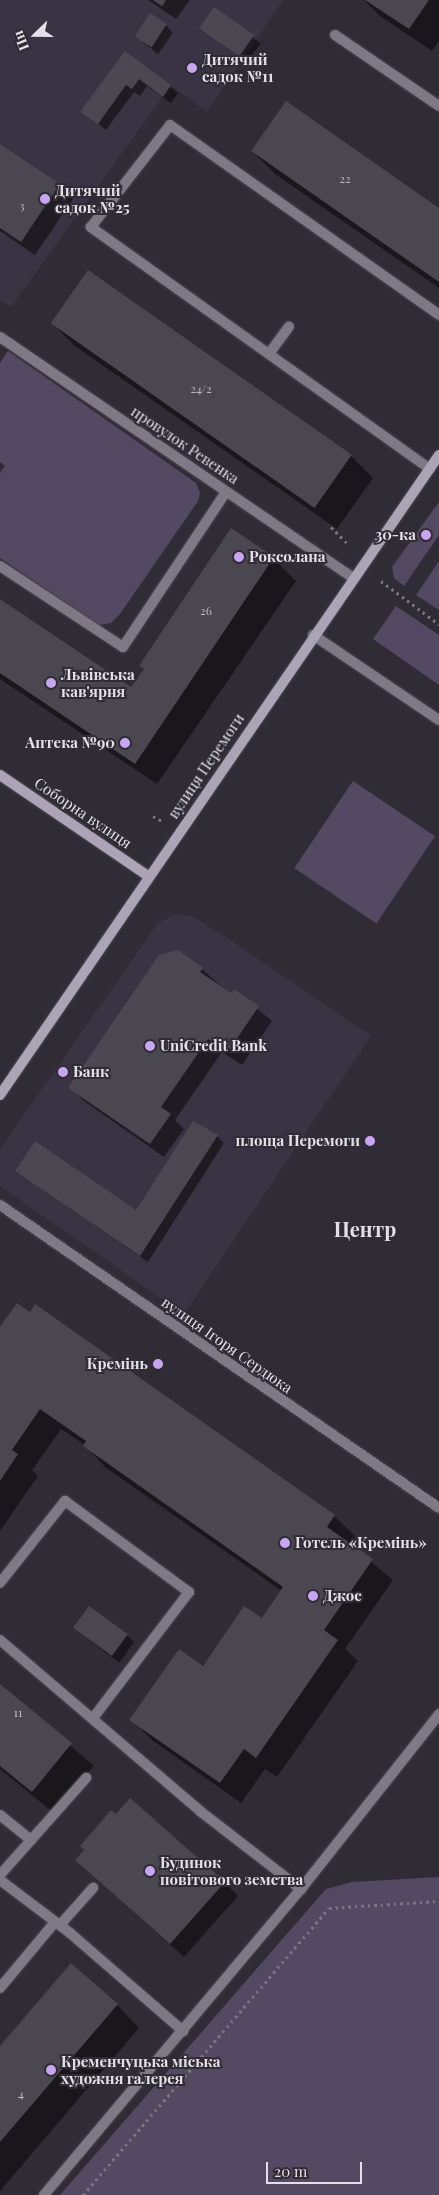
<!DOCTYPE html>
<html>
<head>
<meta charset="utf-8">
<style>
  body { margin:0 }
  #map { position:relative; width:439px; height:2195px; overflow:hidden; background:#302c36; font-family:"Playfair Display",serif }
  div>[style] { position:absolute }
  .built>* { inset:0; background:#3a3343 }
  .green>* { inset:0; background:#544962; transform-origin:0 0 }
  .shadow>* { inset:0; background:#0007; transform-origin:0 0 }
  .building>* { inset:0; background:#4b4751; transform-origin:0 0 }
  .path>* { height:3px; margin-top:-1.5px; transform-origin:0; background:repeating-linear-gradient(90deg,#7a767f 0 2.5px,transparent 0 6.5px) }
  .roads { filter:drop-shadow(0 0 1px #4d4952) drop-shadow(0 0 1px #4d4952) }
  .lane>* { height:10px; margin:-5px; padding:0 5px; transform-origin:5px; border-radius:5px; background:#7e7985 }
  .street>* { height:10px; margin:-5px; padding:0 5px; transform-origin:5px; border-radius:5px; background:#7e7985 }
  .secondary>* { height:10px; margin:-5px; padding:0 5px; transform-origin:5px; border-radius:5px; background:#aca3b7 }
  .dots>* { width:14px; height:14px; translate:-50% -50%; box-sizing:border-box; border:2px solid #302c36; border-radius:50% }
  span { translate:-50% -50%; white-space:nowrap; text-align:center; line-height:1.15; -webkit-text-stroke:4px #302c36; paint-order:stroke }
  .number-label { font-size:12px; color:#bdbac2 }
  .number-label span { -webkit-text-stroke-width:0 }
  .poi-label { font-size:15px; color:#e3e0e7; font-weight:700 }
  .left { translate:0 -50%; text-align:left }
  .right { translate:-100% -50%; text-align:right }
  .street-label { font-size:15px; color:#e3e0e7 }
  .district-label { font-size:20px; color:#e3e0e7; font-weight:700 }
  .north { position:absolute; left:10px; top:10px; width:50px; height:50px; -webkit-text-stroke:4px #302c36; paint-order:stroke; rotate:248deg; font-size:14px; font-weight:700; line-height:20px; text-align:center; color:#e3e0e7 }
  .north::after { content:''; display:block; margin:auto; width:18px; height:22px; background:#e3e0e7; clip-path:polygon(50% 0,100% 100%,50% 72%,0 100%) }
  .scale { position:absolute; left:266px; top:2162px; width:96px; height:22px; box-sizing:border-box; border:2px solid #e3e0e7; border-top:0; padding-left:6px; font-size:15px; line-height:18px; white-space:nowrap; color:#e3e0e7; -webkit-text-stroke:4px #302c36; paint-order:stroke }
</style>
</head>
<body>
<div id="map">
  <div class="built">
    <div style="clip-path:polygon(0 0,283px 0,207px 112px,171px 85px,11px 307px,0 300px)"></div>
    <div style="clip-path:polygon(177px 914px,192px 916px,232px 941px,371px 1036px,184px 1314px,0 1186px,0 1149px,158px 923px)"></div>
  </div>
  <div class="green">
    <div style="clip-path:polygon(8px 351px,196px 483px,200px 493px,198px 501px,120px 614px,111px 623px,99px 625px,0 558px,0 473px,5px 466px,0 462px,0 363px)"></div>
    <div style="clip-path:polygon(439px 502px,439px 535px,404px 586px,394px 578px,392px 567px)"></div>
    <div style="clip-path:polygon(439px 561px,439px 610px,416px 595px)"></div>
    <div style="clip-path:polygon(396px 606px,439px 635px,439px 685px,373px 639px)"></div>
    <div style="left:353px;top:781px;width:99px;height:105px;rotate:34deg"></div>
    <div style="clip-path:polygon(439px 1877px,439px 2195px,60px 2195px,326px 1889px,352px 1882px)"></div>
  </div>
  <div class="shadow">
    <div style="clip-path:polygon(148px 0,190px 0,176px 19px)"></div>
    <div style="clip-path:polygon(364px 0,439px 0,439px 41px,432px 51px,380px 16px)"></div>
    <div style="left:215px;top:8px;width:58px;height:24px;rotate:38deg"></div>
    <div style="clip-path:polygon(166px 25px,173px 33px,158px 54px,135px 36px)"></div>
    <div style="clip-path:polygon(125px 52px,178px 93px,171px 103px,147px 86px,140px 96px,134px 92px,106px 130px,82px 111px)"></div>
    <div style="clip-path:polygon(0 145px,59px 185px,73px 199px,35px 255px,0 231px)"></div>
    <div style="clip-path:polygon(252px 151px,439px 209px,439px 288px,275px 174px)"></div>
    <div style="clip-path:polygon(52px 323px,350px 455px,373px 478px,337px 529px,75px 346px)"></div>
    <div style="clip-path:polygon(273px 558px,296px 581px,157px 784px,0 679px,0 601px,132px 689px,145px 670px,140px 666px)"></div>
    <div style="clip-path:polygon(202px 969px,231px 995px,234px 990px,272px 1021px,242px 1065px,222px 1052px,175px 1120px,184px 1129px,164px 1157px,84px 1101px,70px 1087px)"></div>
    <div style="clip-path:polygon(217px 1136px,224px 1143px,148px 1262px,16px 1171px,136px 1211px)"></div>
    <div style="clip-path:polygon(0 1329px,334px 1516px,355px 1536px,350px 1544px,393px 1580px,345px 1649px,358px 1661px,277px 1777px,265px 1769px,241px 1803px,152px 1740px,131px 1719px,262px 1620px,282px 1591px,105px 1467px,85px 1445px,61px 1429px,32px 1470px,38px 1476px,0 1531px)"></div>
    <div style="clip-path:polygon(74px 1628px,127px 1635px,134px 1642px,119px 1663px)"></div>
    <div style="clip-path:polygon(0 1685px,94px 1766px,55px 1814px,0 1769px)"></div>
    <div style="clip-path:polygon(91px 1874px,224px 1882px,238px 1896px,184px 1957px)"></div>
    <div style="clip-path:polygon(117px 2005px,139px 2028px,0 2191px,0 2047px)"></div>
  </div>
  <div class="building">
    <div style="clip-path:polygon(153px 0,166px 0,162px 6px)"></div>
    <div style="clip-path:polygon(365px 0,429px 0,409px 29px)"></div>
    <div style="left:214px;top:7px;width:49px;height:26px;rotate:35deg"></div>
    <div style="left:150px;top:13px;width:20px;height:28px;rotate:33deg"></div>
    <div style="clip-path:polygon(125px 51px,171px 85px,163px 97px,139px 79px,132px 89px,126px 85px,98px 124px,80px 112px)"></div>
    <div style="clip-path:polygon(286px 101px,439px 208px,439px 282px,251px 151px)"></div>
    <div style="clip-path:polygon(0 144px,60px 184px,21px 242px,0 228px)"></div>
    <div style="left:88px;top:270px;width:322px;height:65px;rotate:35deg"></div>
    <div style="clip-path:polygon(231px 528px,274px 557px,135px 764px,0 673px,0 599px,131px 687px,144px 669px,139px 666px)"></div>
    <div style="clip-path:polygon(178px 950px,203px 968px,200px 972px,231px 993px,234px 989px,259px 1006px,228px 1052px,208px 1039px,161px 1107px,171px 1114px,150px 1144px,68px 1088px,159px 955px)"></div>
    <div style="clip-path:polygon(193px 1121px,218px 1135px,140px 1256px,15px 1171px,35px 1141px,136px 1210px)"></div>
    <div style="clip-path:polygon(17px 1303px,30px 1312px,35px 1304px,335px 1515px,327px 1527px,373px 1559px,324px 1630px,338px 1640px,256px 1758px,244px 1749px,220px 1783px,129px 1720px,179px 1649px,203px 1666px,244px 1606px,262px 1618px,283px 1587px,83px 1446px,86px 1441px,40px 1409px,12px 1450px,18px 1454px,0 1481px,0 1327px)"></div>
    <div style="left:89px;top:1606px;width:48px;height:27px;rotate:36deg"></div>
    <div style="clip-path:polygon(0 1684px,72px 1743px,32px 1792px,0 1766px)"></div>
    <div style="clip-path:polygon(130px 1798px,225px 1882px,170px 1944px,75px 1860px,84px 1850px,80px 1846px,111px 1810px,116px 1814px)"></div>
    <div style="clip-path:polygon(71px 1963px,118px 2004px,0 2142px,0 2046px)"></div>
  </div>
  <div class="path">
    <div style="left:331px;top:527px;width:24px;rotate:45deg"></div>
    <div style="left:381px;top:581px;width:72px;rotate:36.6deg"></div>
    <div style="left:153px;top:816px;width:10px;rotate:29deg"></div>
    <div style="left:83px;top:2195px;width:378px;rotate:-49.4deg"></div>
    <div style="left:329px;top:1908px;width:110px;rotate:-3.6deg"></div>
  </div>
  <div class="roads">
    <div class="lane">
      <div style="left:335px;top:35px;width:126px;rotate:34.3deg"></div>
      <div style="left:0;top:337px;width:427px;rotate:34.3deg"></div>
      <div style="left:269px;top:354px;width:34px;rotate:-54deg"></div>
      <div style="left:430px;top:469px;width:417px;rotate:-144.5deg"></div>
      <div style="left:91px;top:227px;width:129px;rotate:-52.2deg"></div>
      <div style="left:170px;top:125px;width:329px;rotate:35.2deg"></div>
      <div style="left:0;top:566px;width:147px;rotate:33.4deg"></div>
      <div style="left:123px;top:647px;width:186px;rotate:-56.4deg"></div>
      <div style="left:0;top:1583px;width:105px;rotate:-51.6deg"></div>
      <div style="left:65px;top:1501px;width:154px;rotate:36.3deg"></div>
      <div style="left:189px;top:1592px;width:158px;rotate:127.3deg"></div>
      <div style="left:0;top:1640px;width:263px;rotate:40.5deg"></div>
      <div style="left:200px;top:1811px;width:128px;rotate:37.7deg"></div>
      <div style="left:0;top:1815px;width:40px;rotate:39deg"></div>
      <div style="left:0;top:1875px;width:130px;rotate:-48.4deg"></div>
      <div style="left:0;top:1880px;width:88px;rotate:37.1deg"></div>
      <div style="left:70px;top:1933px;width:150px;rotate:40.9deg"></div>
      <div style="left:60px;top:1925px;width:50px;rotate:-48.3deg"></div>
      <div style="left:0;top:1988px;width:86px;rotate:-50.2deg"></div>
    </div>
    <div class="street">
      <div style="left:313px;top:635px;width:152px;rotate:34deg"></div>
      <div style="left:0;top:1205px;width:533px;rotate:34.61deg"></div>
      <div style="left:44px;top:2195px;width:400px;rotate:-50deg"></div>
      <div style="left:301px;top:1889px;width:223px;rotate:-51.7deg"></div>
    </div>
    <div class="secondary">
      <div style="left:0;top:775px;width:179px;rotate:34.3deg"></div>
      <div style="left:0;top:1095px;width:776px;rotate:-55.55deg"></div>
    </div>
  </div>
  <div class="dots">
    <div style="left:192px;top:68px;background:#c7a6ef"></div>
    <div style="left:45px;top:199px;background:#c7a6ef"></div>
    <div style="left:426px;top:535px;background:#c7a6ef"></div>
    <div style="left:239px;top:557px;background:#c7a6ef"></div>
    <div style="left:51px;top:683px;background:#c7a6ef"></div>
    <div style="left:125px;top:743px;background:#c7a6ef"></div>
    <div style="left:150px;top:1046px;background:#c7a6ef"></div>
    <div style="left:63px;top:1072px;background:#c7a6ef"></div>
    <div style="left:370px;top:1141px;background:#c7a6ef"></div>
    <div style="left:158px;top:1364px;background:#c7a6ef"></div>
    <div style="left:285px;top:1543px;background:#c7a6ef"></div>
    <div style="left:313px;top:1596px;background:#c7a6ef"></div>
    <div style="left:150px;top:1871px;background:#c7a6ef"></div>
    <div style="left:51px;top:2070px;background:#c7a6ef"></div>
  </div>
  <div class="number-label">
    <span style="left:345px;top:179px">22</span>
    <span style="left:22px;top:206px">3</span>
    <span style="left:201px;top:389px">24/2</span>
    <span style="left:206px;top:611px">26</span>
    <span style="left:18px;top:1713px">11</span>
    <span style="left:21px;top:2094px">4</span>
  </div>
  <div class="poi-label">
    <span class="left" style="left:202px;top:68px">Дитячий<br>садок №11</span>
    <span class="left" style="left:55px;top:199px">Дитячий<br>садок №25</span>
    <span class="right" style="left:416px;top:535px">30-ка</span>
    <span class="left" style="left:249px;top:557px">Роксолана</span>
    <span class="left" style="left:61px;top:683px">Львiвська<br>кав'ярня</span>
    <span class="right" style="left:115px;top:743px">Аптека №90</span>
    <span class="left" style="left:160px;top:1046px">UniCredit Bank</span>
    <span class="left" style="left:73px;top:1072px">Банк</span>
    <span class="right" style="left:360px;top:1141px">площа Перемоги</span>
    <span class="right" style="left:148px;top:1364px">Кремінь</span>
    <span class="left" style="left:295px;top:1543px">Готель «Кремінь»</span>
    <span class="left" style="left:323px;top:1596px">Джос</span>
    <span class="left" style="left:160px;top:1871px">Будинок<br>повітового земства</span>
    <span class="left" style="left:61px;top:2070px">Кременчуцька міська<br>художня галерея</span>
  </div>
  <div class="street-label">
    <span style="left:185px;top:445px;rotate:34deg">провулок Ревенка</span>
    <span style="left:206px;top:766px;rotate:-56deg">вулиця Перемоги</span>
    <span style="left:83px;top:813px;rotate:34deg">Соборна вулиця</span>
    <span style="left:227px;top:1345px;rotate:35deg">вулиця Ігоря Сердюка</span>
  </div>
  <div class="district-label">
    <span style="left:365px;top:1228px">Центр</span>
  </div>
  <div class="north">Пн</div>
  <div class="scale">20 m</div>
</div>
</body>
</html>
